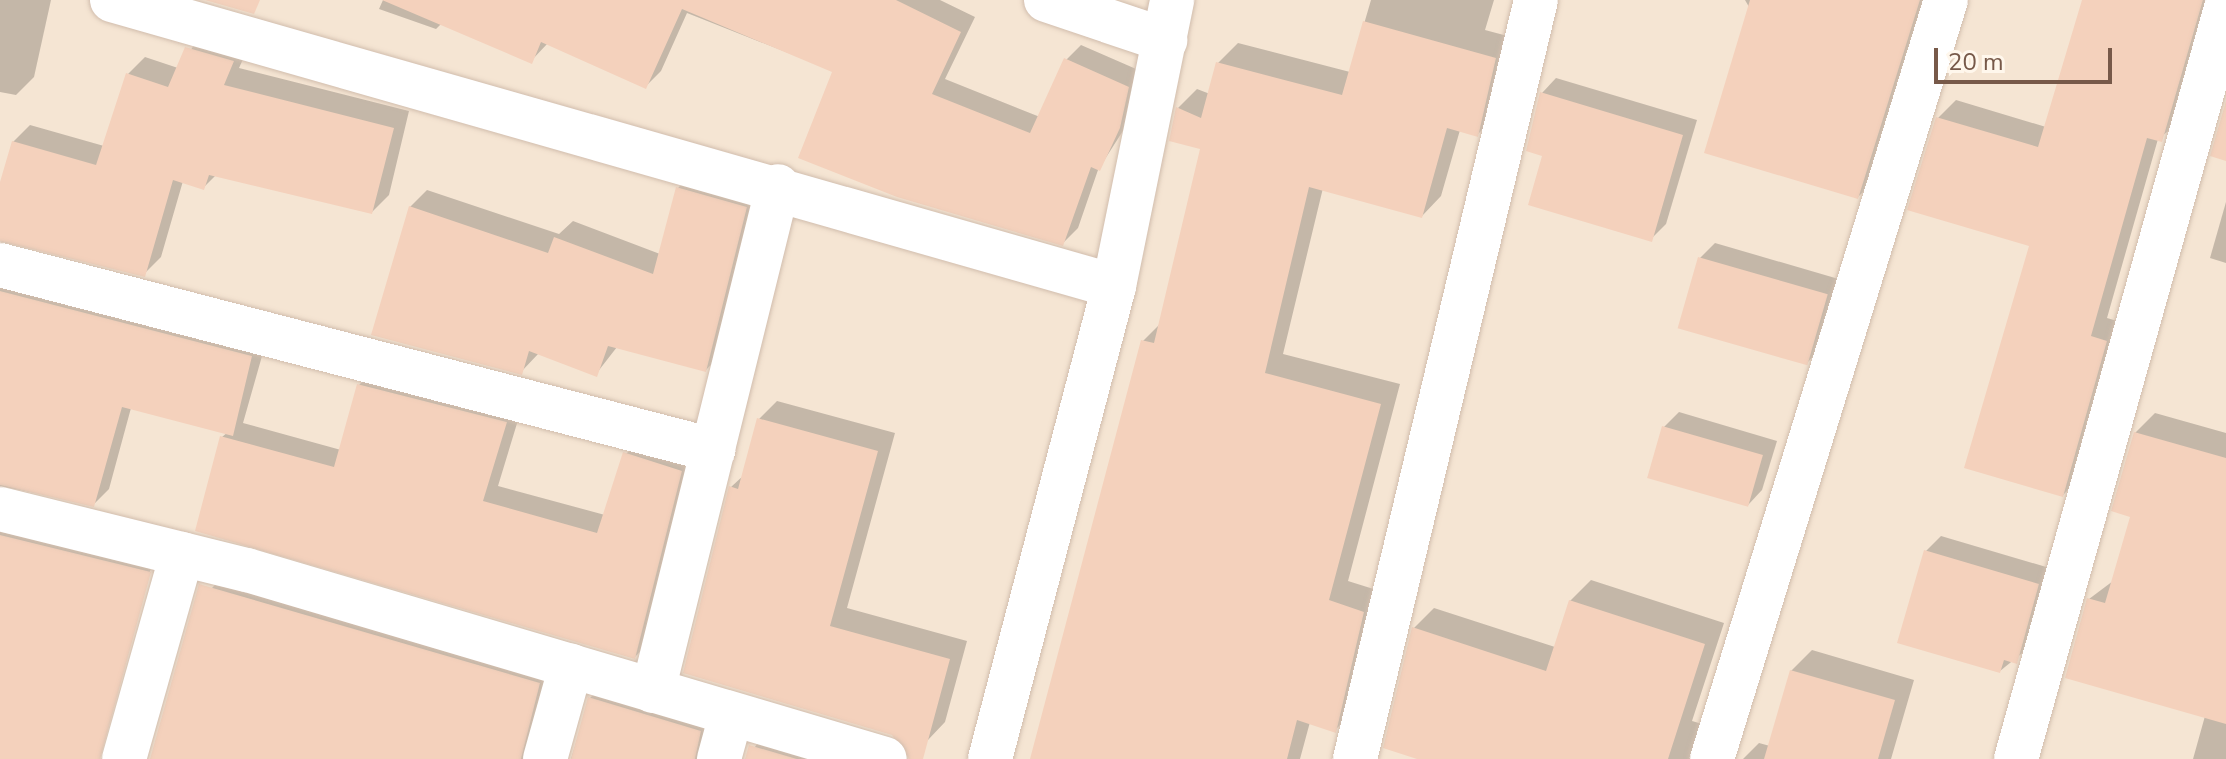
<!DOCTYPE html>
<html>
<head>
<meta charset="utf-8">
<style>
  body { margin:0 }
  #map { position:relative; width:2226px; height:759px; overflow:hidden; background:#fdf3e5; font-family:"Nunito Sans",sans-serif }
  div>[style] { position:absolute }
  .residential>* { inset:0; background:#f5e5d3; transform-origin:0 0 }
  .shadow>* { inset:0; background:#0003 }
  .building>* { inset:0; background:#f4d1bc; transform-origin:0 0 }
  .roads { filter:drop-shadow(0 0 2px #d1bdad) drop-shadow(0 0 2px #d1bdad) }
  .street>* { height:44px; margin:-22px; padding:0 22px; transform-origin:22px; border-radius:22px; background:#fff }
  span { translate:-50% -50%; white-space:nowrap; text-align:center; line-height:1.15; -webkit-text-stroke:8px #fff7ec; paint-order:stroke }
  .scale { position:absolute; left:1934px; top:48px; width:178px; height:36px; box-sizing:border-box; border:4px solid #775949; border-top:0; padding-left:10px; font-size:24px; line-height:28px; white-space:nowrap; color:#775949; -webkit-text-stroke:6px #fff7ec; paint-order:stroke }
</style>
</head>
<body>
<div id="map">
  <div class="residential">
    <div style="left:0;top:0;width:2226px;height:759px"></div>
  </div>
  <div class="shadow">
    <div style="clip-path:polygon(0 0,51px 0,34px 77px,16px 95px,0 92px)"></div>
    <div style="clip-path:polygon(383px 0,940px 0,975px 17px,945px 79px,1040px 117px,1066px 60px,1081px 45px,1143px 72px,1135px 112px,1098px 170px,1078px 228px,1063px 243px,834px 71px,687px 13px,661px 71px,646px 86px,548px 43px,531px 61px,441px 24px,436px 29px,379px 9px)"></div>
    <div style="clip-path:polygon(1371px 0,1494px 0,1485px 30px,1515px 38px,1497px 115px,1477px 135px,1460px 130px,1441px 196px,1422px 216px,1323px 188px,1283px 354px,1400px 384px,1348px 581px,1383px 592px,1355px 711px,1335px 730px,1310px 722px,1300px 759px,1033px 759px,1143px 341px,1160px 324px,1203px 147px,1178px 108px,1197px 89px,1210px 94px,1218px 63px,1238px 43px,1350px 72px)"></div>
    <div style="clip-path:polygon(1745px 0,1930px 0,1875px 180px,1858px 197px)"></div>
    <div style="clip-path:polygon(2119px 0,2217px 0,2180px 122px,2158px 139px,2107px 318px,2124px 323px,2081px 477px,2063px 495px,2032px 244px,1938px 118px,1956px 100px,2046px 127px)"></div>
    <div style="clip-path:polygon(204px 31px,250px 44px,239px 68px,409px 111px,389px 195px,372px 212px,217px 174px,203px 188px,183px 181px,161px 257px,144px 274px,0 241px,0 189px,13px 142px,30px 125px,104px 146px,128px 74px,145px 57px,178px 68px)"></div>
    <div style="clip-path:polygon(1556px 78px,1697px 120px,1666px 224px,1651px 239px,1545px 154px,1542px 93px)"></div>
    <div style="clip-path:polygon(695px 171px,763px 191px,722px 353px,706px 370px,617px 347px,596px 374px,539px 353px,521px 372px,410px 207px,427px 190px,559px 234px,573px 221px,660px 254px,678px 188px)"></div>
    <div style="clip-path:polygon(2226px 202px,2226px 263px,2210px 258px)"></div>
    <div style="clip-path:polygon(1715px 243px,1842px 280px,1821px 348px,1807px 363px,1700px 258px)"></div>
    <div style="clip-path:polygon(0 265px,266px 342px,243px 423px,341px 450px,359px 385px,375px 369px,522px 407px,498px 486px,605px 515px,626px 454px,642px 438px,696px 455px,650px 641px,635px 657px,222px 437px,228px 432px,131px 408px,109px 489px,94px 504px,0 486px)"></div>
    <div style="clip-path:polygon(777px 401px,895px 433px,847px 608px,967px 641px,945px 722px,927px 741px,686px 672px,731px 487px,744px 475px,759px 419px)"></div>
    <div style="clip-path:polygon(1679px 412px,1777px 441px,1762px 490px,1748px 505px,1664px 427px)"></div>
    <div style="clip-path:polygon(2155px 413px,2226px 433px,2226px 759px,2193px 759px,2205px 716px,2089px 599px,2113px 581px,2133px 515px,2135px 433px)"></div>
    <div style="clip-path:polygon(0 508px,155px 555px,92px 759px,0 759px)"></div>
    <div style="clip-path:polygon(1941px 536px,2053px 569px,2031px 646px,2000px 671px,1926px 551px)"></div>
    <div style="clip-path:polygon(230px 569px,557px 665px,547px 759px,170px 759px,212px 588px)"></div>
    <div style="clip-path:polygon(1591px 580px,1724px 623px,1692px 721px,1709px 726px,1722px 759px,1423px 759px,1414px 628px,1434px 608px,1555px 647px,1570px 601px)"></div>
    <div style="clip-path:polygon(1812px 650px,1914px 680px,1891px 759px,1743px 759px,1759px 743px,1770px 746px,1791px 671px)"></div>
    <div style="clip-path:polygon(608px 680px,718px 712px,724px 759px,571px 759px,590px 698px)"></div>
    <div style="clip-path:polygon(769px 728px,859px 759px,746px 759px)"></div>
  </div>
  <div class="building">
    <div style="clip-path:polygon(205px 0,260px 0,254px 14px)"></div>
    <div style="clip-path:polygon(382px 0,896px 0,961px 32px,932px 94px,1030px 133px,1064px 58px,1129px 87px,1120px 128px,1100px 171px,1091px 167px,1063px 246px,897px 197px,798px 158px,832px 72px,682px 9px,646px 89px,541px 42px,532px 64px)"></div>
    <div style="clip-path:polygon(1750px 0,1920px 0,1858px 199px,1704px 153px)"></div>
    <div style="clip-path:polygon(2082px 0,2203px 0,2162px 142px,2147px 138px,2091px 336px,2107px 341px,2063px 497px,1964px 468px,2029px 246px,1907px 210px,1936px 117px,2038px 147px)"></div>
    <div style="clip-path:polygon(1363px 21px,1496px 58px,1478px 137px,1447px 128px,1422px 218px,1309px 187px,1265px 373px,1381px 404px,1329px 600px,1364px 612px,1336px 733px,1297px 720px,1287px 759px,1030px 759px,1141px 340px,1154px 343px,1200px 149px,1169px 141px,1176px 107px,1201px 118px,1216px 62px,1342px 95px)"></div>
    <div style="clip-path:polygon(185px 47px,234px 61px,224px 85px,394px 128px,372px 214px,209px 175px,204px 190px,173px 180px,145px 277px,0 241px,0 182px,12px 141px,96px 165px,126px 73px,168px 87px)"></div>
    <div style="clip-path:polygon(1540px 92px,1683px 135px,1652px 242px,1528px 205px,1542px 156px,1526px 151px)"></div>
    <div style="clip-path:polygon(2226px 101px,2226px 161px,2210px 156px)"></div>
    <div style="clip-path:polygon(676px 187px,747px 207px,706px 372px,608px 346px,597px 377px,529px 351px,522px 375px,371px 335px,409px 206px,548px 253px,554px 237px,653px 274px)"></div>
    <div style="left:1698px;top:257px;width:135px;height:74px;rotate:16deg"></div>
    <div style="clip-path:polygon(0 291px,252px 356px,233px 436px,122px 407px,94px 507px,0 485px)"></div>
    <div style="clip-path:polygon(357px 384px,507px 422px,483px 501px,597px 533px,623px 452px,682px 471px,635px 659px,195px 531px,220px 436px,334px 467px)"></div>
    <div style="clip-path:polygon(757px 418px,878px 451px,830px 626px,950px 659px,923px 759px,909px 759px,892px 735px,683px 673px,729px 486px,738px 489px)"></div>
    <div style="left:1662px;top:426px;width:105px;height:54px;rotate:16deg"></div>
    <div style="clip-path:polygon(2134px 432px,2226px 458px,2226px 724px,2065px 678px,2087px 598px,2105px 603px,2130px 517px,2111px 511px)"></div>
    <div style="clip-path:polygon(0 535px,151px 572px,100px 759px,0 759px)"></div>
    <div style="clip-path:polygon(1924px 550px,2039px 584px,2017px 664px,2004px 660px,2000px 673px,1897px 643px)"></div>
    <div style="clip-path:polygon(199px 584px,540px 683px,521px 759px,150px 759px)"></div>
    <div style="clip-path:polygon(1569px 600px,1705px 644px,1668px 759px,1417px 759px,1383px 748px,1412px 627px,1546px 671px)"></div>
    <div style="clip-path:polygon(1790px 670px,1895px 700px,1878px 759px,1764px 759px)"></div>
    <div style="clip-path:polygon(588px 697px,701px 731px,695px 759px,571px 759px)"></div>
    <div style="clip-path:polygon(749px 745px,797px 759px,745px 759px)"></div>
  </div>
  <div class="roads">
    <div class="street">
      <div style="left:112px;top:0;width:1042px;rotate:15.93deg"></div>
      <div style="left:1046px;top:0;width:126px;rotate:18.6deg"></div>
      <div style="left:0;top:265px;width:737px;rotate:14.55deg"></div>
      <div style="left:0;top:509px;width:254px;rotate:13.9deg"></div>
      <div style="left:247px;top:570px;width:665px;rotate:16.5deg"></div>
      <div style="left:653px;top:691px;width:520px;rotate:-76.1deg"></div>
      <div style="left:124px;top:759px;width:213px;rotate:-74.2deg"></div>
      <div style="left:545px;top:759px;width:97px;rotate:-74.4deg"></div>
      <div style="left:719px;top:759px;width:46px;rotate:-74.7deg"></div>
      <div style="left:990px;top:759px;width:489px;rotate:-75.3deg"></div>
      <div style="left:1114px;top:286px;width:292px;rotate:-78.5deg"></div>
      <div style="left:1355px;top:759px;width:780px;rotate:-76.59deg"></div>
      <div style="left:1712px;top:759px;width:794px;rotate:-72.87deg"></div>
      <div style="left:2016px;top:759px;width:780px;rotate:-74.38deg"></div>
    </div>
  </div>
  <div class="scale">20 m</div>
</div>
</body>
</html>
